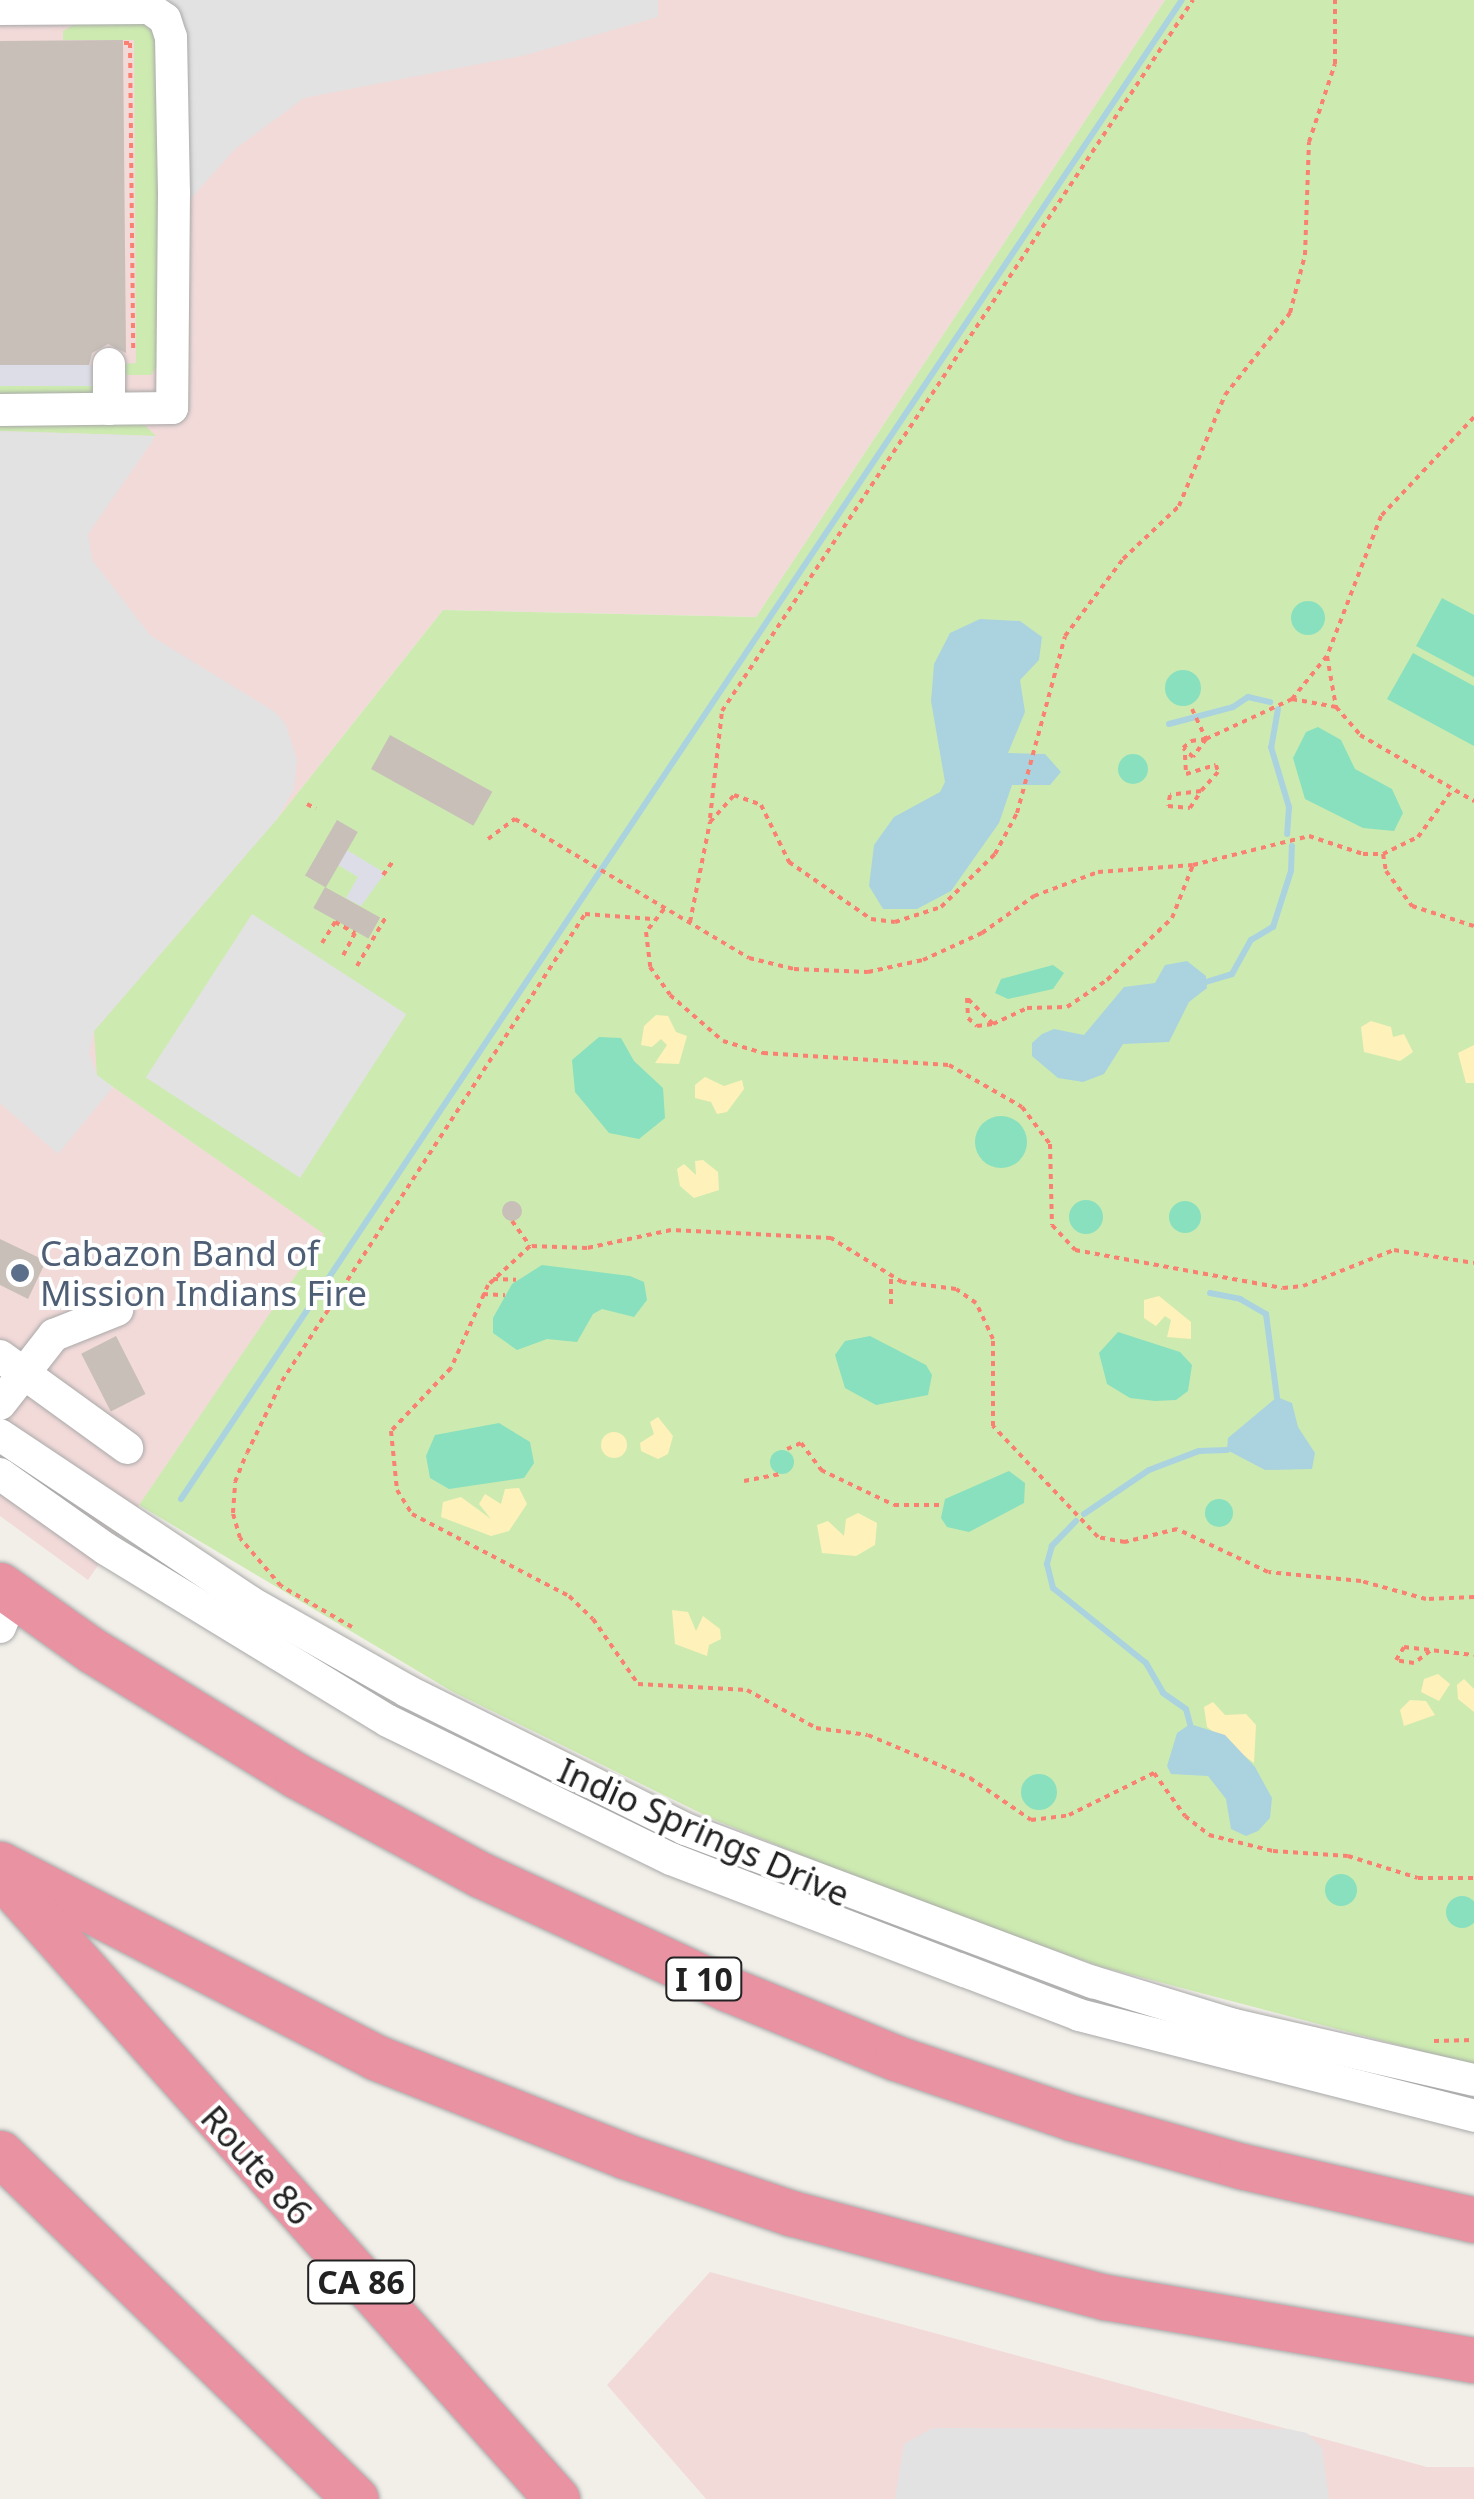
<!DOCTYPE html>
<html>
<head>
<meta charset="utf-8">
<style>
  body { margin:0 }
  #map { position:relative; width:1474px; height:2499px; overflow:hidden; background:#f2efe9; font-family:"Noto Sans",sans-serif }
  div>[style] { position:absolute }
  .commercial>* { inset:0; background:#f2dad9 }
  .grass>* { inset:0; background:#cdebb0; transform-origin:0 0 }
  .sand>* { inset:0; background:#fff1ba }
  .round { border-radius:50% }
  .pitch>* { inset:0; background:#88e0be }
  .parking>* { inset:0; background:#e2e2e2; transform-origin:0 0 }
  .plaza>* { inset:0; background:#dddde8; transform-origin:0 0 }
  .water>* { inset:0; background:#aad3df }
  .stream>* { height:6px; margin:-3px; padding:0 3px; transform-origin:3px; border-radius:3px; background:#aad3df }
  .building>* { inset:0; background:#c7bfb8; transform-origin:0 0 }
  .path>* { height:4px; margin-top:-2px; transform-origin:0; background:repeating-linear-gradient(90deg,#fa8072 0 5px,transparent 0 10px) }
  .roads { filter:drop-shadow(0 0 2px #a9a9a9) drop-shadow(0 0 2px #a9a9a9) }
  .minor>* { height:32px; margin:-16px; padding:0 16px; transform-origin:16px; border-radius:16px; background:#fff }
  .highway>* { height:45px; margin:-22.5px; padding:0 22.5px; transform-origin:22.5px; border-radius:22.5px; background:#e892a2 }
  .dots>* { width:28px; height:28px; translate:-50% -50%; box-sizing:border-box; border:5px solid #fff; border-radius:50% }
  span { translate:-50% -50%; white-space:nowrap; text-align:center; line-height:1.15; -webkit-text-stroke:8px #fff; paint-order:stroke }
  .shield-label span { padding:2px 8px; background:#fff; border:2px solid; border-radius:8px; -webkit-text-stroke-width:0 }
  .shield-label { font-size:32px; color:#222; font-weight:700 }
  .service-label { font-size:35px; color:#4e5e75 }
  .left { translate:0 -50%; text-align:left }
  .street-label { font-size:35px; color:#222 }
</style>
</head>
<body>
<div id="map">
  <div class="commercial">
    <div style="clip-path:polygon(0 0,1165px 0,756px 617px,443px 610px,277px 819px,97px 1076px,325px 1234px,88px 1580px,0 1516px)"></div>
    <div style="clip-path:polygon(710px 2272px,1427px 2467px,1474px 2467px,1474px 2499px,706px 2499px,607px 2385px)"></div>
  </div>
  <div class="grass">
    <div style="clip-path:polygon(1165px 0,1474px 0,1474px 2065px,1102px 1967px,907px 1898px,715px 1820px,453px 1692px,139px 1505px,324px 1234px,97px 1076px,94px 1031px,277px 819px,443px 610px,756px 617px)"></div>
    <div style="clip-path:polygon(77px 23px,143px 23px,158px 35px,161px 362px,151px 375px,119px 375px,119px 364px,136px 363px,134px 40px,63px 40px,63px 31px)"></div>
    <div style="left:95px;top:385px;width:10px;height:95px;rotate:90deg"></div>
    <div style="clip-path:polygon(141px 422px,156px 436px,0 431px,0 423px)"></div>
  </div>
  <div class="sand">
    <div style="clip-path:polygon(656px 1015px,668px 1016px,676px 1032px,687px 1036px,679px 1064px,655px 1063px,667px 1045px,661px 1039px,652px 1047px,641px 1045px,644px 1026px)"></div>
    <div style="clip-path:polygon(1371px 1021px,1391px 1027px,1393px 1037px,1404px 1034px,1413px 1052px,1400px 1061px,1364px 1052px,1361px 1027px)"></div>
    <div style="clip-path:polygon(1474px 1045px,1474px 1083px,1466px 1083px,1458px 1053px)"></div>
    <div style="clip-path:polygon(705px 1077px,724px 1086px,742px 1080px,744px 1089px,727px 1112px,717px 1114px,711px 1102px,695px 1098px,695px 1085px)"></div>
    <div style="clip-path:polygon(703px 1160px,718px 1172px,719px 1190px,694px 1198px,680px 1186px,677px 1169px,684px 1164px,696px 1175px,695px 1161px)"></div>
    <div style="clip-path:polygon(1159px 1296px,1191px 1322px,1191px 1339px,1167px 1337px,1171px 1320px,1165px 1316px,1156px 1326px,1144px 1318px,1144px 1300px)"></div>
    <div style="clip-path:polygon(658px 1417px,673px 1436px,668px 1454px,658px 1459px,641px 1451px,640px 1443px,654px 1434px,650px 1422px)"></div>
    <div class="round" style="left:601px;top:1432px;width:26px;height:26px"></div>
    <div style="clip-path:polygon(519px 1488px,527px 1504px,509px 1531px,491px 1536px,441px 1517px,443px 1502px,461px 1497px,491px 1519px,479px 1504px,485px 1494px,501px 1504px,505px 1489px)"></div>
    <div style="clip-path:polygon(858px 1513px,877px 1523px,875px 1545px,856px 1556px,822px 1553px,817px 1525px,828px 1521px,844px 1536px,846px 1519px)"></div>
    <div style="clip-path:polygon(672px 1610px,688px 1612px,696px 1631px,703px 1616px,720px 1629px,721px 1639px,709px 1645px,707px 1656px,675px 1644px)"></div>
    <div style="clip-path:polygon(1438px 1674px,1450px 1684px,1439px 1701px,1421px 1692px,1424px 1679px)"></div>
    <div style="clip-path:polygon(1464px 1679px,1474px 1689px,1474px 1712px,1458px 1699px,1457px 1685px)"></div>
    <div style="clip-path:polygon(1410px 1700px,1426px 1701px,1435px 1715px,1404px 1726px,1400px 1710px)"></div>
    <div style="clip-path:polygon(1213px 1702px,1225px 1715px,1246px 1714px,1256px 1725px,1254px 1763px,1207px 1727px,1204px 1707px)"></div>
  </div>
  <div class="pitch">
    <div style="clip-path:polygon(1442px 598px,1474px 615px,1474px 677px,1416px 646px)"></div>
    <div class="round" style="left:1291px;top:601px;width:34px;height:34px"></div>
    <div style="clip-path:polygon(1413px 653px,1474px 686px,1474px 746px,1387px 699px)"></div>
    <div class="round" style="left:1165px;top:670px;width:36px;height:36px"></div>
    <div style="clip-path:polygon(1318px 727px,1341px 740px,1355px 769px,1392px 789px,1403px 813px,1394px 831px,1363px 828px,1305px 799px,1293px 758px,1306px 732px)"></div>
    <div class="round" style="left:1118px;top:754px;width:30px;height:30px"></div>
    <div style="clip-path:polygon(1053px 965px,1064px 973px,1053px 989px,1008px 999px,995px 993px,1001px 979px)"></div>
    <div style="clip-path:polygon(599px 1037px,621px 1038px,634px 1061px,663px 1088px,665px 1118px,639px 1139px,609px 1133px,575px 1092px,572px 1060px)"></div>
    <div class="round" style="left:975px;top:1116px;width:52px;height:52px"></div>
    <div class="round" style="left:1069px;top:1200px;width:34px;height:34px"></div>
    <div class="round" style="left:1169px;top:1201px;width:32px;height:32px"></div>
    <div style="clip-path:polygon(542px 1265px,630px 1276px,644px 1282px,647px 1300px,634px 1317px,602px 1309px,593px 1314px,577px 1342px,547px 1339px,517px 1350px,493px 1333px,493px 1318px,512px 1284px)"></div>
    <div style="clip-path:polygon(1118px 1332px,1180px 1352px,1192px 1365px,1188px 1391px,1176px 1400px,1155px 1401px,1130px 1398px,1107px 1384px,1099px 1353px)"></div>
    <div style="clip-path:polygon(870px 1336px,926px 1365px,932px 1375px,928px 1395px,876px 1405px,845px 1388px,835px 1355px,845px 1341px)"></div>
    <div style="clip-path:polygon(499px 1423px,530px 1442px,534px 1463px,524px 1478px,449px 1489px,430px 1478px,426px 1456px,435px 1435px)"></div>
    <div class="round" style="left:770px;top:1450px;width:24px;height:24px"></div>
    <div style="clip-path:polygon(1009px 1471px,1025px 1483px,1024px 1503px,969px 1532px,947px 1527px,941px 1518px,945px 1499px)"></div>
    <div class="round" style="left:1205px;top:1499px;width:28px;height:28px"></div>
    <div class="round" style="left:1021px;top:1774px;width:36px;height:36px"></div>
    <div class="round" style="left:1325px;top:1874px;width:32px;height:32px"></div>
    <div class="round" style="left:1446px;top:1896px;width:32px;height:32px"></div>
  </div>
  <div class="parking">
    <div style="clip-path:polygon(163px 0,658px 0,658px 17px,526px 55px,304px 98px,235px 149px,186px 204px)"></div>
    <div style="clip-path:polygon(0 431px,156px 436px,88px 534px,92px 560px,151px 636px,275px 712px,286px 725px,297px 760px,294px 789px,277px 819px,94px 1031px,89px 1053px,97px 1075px,113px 1087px,58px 1154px,0 1103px)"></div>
    <div style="left:252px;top:914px;width:184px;height:195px;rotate:33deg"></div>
    <div style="clip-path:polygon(933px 2428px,1288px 2429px,1307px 2433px,1322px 2448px,1329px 2499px,895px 2499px,904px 2444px)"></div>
  </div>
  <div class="plaza">
    <div style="left:0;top:365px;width:95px;height:21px"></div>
    <div style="clip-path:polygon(347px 850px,385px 873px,361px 906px,346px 898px,358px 877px,338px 865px)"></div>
  </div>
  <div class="water">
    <div style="clip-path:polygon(980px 619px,1020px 621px,1042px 637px,1039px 660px,1020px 680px,1025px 712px,1008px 753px,1045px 754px,1061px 772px,1050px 785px,1012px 785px,999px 823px,951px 891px,917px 909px,883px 909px,869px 886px,874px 845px,894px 817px,940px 792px,945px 782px,931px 701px,934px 664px,950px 633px)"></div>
    <div style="clip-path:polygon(1187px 961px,1206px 976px,1207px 988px,1189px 1002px,1169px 1042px,1123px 1044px,1104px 1074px,1083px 1082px,1058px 1078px,1032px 1056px,1032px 1043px,1042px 1034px,1054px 1029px,1084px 1035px,1124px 987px,1155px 983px,1165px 965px)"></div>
    <div style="clip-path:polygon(1277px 1397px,1292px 1403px,1298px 1427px,1315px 1453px,1312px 1469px,1265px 1470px,1227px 1450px,1228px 1438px)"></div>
    <div style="clip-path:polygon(1190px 1724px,1225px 1735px,1255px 1767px,1272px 1798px,1270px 1818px,1258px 1831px,1246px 1836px,1231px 1829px,1226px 1799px,1208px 1776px,1171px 1774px,1167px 1766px,1177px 1733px)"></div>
  </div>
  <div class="stream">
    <div style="left:1278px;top:709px;width:39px;rotate:100deg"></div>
    <div style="left:1271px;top:747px;width:63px;rotate:73.3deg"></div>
    <div style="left:1289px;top:807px;width:27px;rotate:94deg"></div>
    <div style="left:1169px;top:724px;width:66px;rotate:-14.9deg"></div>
    <div style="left:1233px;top:707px;width:18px;rotate:-34deg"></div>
    <div style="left:1248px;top:697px;width:23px;rotate:13deg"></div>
    <div style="left:1206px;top:982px;width:27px;rotate:-17deg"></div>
    <div style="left:1232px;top:974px;width:39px;rotate:-61deg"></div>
    <div style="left:1251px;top:940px;width:26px;rotate:-31deg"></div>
    <div style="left:1273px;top:927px;width:59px;rotate:-72.2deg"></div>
    <div style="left:1291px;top:871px;width:25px;rotate:-88deg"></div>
    <div style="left:1210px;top:1293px;width:31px;rotate:11deg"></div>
    <div style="left:1240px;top:1299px;width:30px;rotate:30deg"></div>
    <div style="left:1266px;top:1314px;width:84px;rotate:82.5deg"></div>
    <div style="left:181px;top:1499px;width:1802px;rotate:-56.27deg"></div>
    <div style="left:1084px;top:1514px;width:78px;rotate:-34.1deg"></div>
    <div style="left:1149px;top:1470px;width:53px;rotate:-20.8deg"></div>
    <div style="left:1199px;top:1451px;width:28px;rotate:-2deg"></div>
    <div style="left:1076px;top:1521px;width:35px;rotate:134deg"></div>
    <div style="left:1052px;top:1546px;width:19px;rotate:106deg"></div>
    <div style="left:1047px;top:1564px;width:25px;rotate:76deg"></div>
    <div style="left:1053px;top:1588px;width:119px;rotate:38.9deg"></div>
    <div style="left:1146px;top:1663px;width:34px;rotate:60deg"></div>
    <div style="left:1163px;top:1693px;width:28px;rotate:35deg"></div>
    <div style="left:1186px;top:1709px;width:16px;rotate:75deg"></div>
  </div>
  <div class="building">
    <div style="clip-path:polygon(123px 40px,126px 353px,108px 344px,92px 353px,89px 365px,0 365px,0 41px)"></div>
    <div style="left:390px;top:735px;width:117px;height:39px;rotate:29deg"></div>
    <div style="left:337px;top:820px;width:24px;height:64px;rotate:30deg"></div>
    <div style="left:325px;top:887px;width:63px;height:24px;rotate:29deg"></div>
    <div class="round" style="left:502px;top:1201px;width:20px;height:20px"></div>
    <div style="clip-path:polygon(0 1239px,46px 1261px,28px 1299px,0 1285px)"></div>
    <div style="left:116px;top:1336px;width:65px;height:39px;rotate:63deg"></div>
  </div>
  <div class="path">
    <div style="left:124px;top:43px;width:6px"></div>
    <div style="left:130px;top:43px;width:308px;rotate:89.4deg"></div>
    <div style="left:1474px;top:417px;width:136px;rotate:133.2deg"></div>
    <div style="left:1381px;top:516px;width:150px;rotate:111.1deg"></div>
    <div style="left:1327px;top:656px;width:52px;rotate:80deg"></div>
    <div style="left:1336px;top:707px;width:37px;rotate:49deg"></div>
    <div style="left:1360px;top:735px;width:132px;rotate:30.1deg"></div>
    <div style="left:1292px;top:699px;width:45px;rotate:10.3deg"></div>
    <div style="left:1192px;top:709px;width:33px;rotate:65deg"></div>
    <div style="left:1206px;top:739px;width:22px;rotate:126deg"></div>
    <div style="left:1193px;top:757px;width:13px;rotate:-138deg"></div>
    <div style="left:1183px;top:748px;width:11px;rotate:-41deg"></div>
    <div style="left:1191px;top:741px;width:15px;rotate:-8deg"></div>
    <div style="left:1206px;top:739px;width:95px;rotate:-24.9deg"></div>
    <div style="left:1292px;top:699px;width:55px;rotate:-50.9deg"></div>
    <div style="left:1185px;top:755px;width:19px;rotate:87deg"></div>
    <div style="left:1186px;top:774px;width:31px;rotate:-17deg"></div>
    <div style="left:1216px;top:765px;width:7px;rotate:74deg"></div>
    <div style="left:1218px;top:772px;width:25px;rotate:132deg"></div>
    <div style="left:1201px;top:791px;width:31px;rotate:173deg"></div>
    <div style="left:1170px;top:795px;width:11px;rotate:100deg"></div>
    <div style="left:1168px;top:806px;width:22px;rotate:5deg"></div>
    <div style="left:1190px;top:808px;width:20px;rotate:-57deg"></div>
    <div style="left:307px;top:804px;width:10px;rotate:29deg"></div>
    <div style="left:710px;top:818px;width:108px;rotate:-83.6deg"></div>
    <div style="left:722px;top:711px;width:853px;rotate:-56.48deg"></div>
    <div style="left:488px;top:839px;width:34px;rotate:-37deg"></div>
    <div style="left:515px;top:819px;width:272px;rotate:30.7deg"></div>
    <div style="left:749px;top:958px;width:46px;rotate:13.7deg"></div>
    <div style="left:794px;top:969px;width:74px;rotate:2.3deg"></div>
    <div style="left:868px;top:972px;width:56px;rotate:-12.3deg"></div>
    <div style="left:923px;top:960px;width:65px;rotate:-24.6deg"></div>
    <div style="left:982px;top:933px;width:64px;rotate:-35.4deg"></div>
    <div style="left:1034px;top:896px;width:68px;rotate:-20.6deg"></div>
    <div style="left:1098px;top:872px;width:95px;rotate:-4.2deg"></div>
    <div style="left:1193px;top:865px;width:120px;rotate:-14deg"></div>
    <div style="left:1309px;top:836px;width:57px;rotate:18.4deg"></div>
    <div style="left:1363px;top:854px;width:20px"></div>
    <div style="left:1383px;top:854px;width:39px;rotate:-26deg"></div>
    <div style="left:1418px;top:837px;width:59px;rotate:-53.9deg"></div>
    <div style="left:1383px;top:854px;width:17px;rotate:80deg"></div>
    <div style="left:1386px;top:871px;width:44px;rotate:53.4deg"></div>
    <div style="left:1412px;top:906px;width:65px;rotate:17.9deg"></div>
    <div style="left:383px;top:875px;width:17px;rotate:-54deg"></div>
    <div style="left:664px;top:909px;width:29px;rotate:128deg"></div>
    <div style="left:646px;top:932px;width:35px;rotate:83deg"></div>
    <div style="left:650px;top:967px;width:34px;rotate:54deg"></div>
    <div style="left:670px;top:995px;width:70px;rotate:41deg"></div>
    <div style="left:723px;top:1041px;width:42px;rotate:16.7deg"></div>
    <div style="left:763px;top:1053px;width:186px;rotate:3.7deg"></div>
    <div style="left:949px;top:1065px;width:84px;rotate:29.9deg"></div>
    <div style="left:1022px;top:1107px;width:46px;rotate:52.9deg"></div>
    <div style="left:1050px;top:1144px;width:81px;rotate:88.6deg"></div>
    <div style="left:1052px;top:1225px;width:34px;rotate:47deg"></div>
    <div style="left:1075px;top:1250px;width:211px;rotate:10.4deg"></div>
    <div style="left:1283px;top:1288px;width:20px;rotate:-6deg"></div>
    <div style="left:1303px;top:1286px;width:98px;rotate:-21.6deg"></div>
    <div style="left:1394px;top:1250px;width:81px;rotate:9.2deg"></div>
    <div style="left:690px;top:922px;width:102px;rotate:-78.7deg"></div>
    <div style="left:710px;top:822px;width:36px;rotate:-48deg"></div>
    <div style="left:734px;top:795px;width:29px;rotate:20deg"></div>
    <div style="left:761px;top:805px;width:64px;rotate:63.8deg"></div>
    <div style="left:789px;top:862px;width:100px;rotate:34.8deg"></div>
    <div style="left:871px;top:919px;width:24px;rotate:7deg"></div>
    <div style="left:895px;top:922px;width:48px;rotate:-18.1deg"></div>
    <div style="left:941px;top:907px;width:76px;rotate:-44.5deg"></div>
    <div style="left:995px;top:854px;width:47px;rotate:-61.8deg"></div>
    <div style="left:1017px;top:813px;width:183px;rotate:-74.8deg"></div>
    <div style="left:1065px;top:636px;width:96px;rotate:-53deg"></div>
    <div style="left:1123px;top:559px;width:77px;rotate:-43.4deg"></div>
    <div style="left:1179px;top:506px;width:120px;rotate:-67.5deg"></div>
    <div style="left:1225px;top:395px;width:105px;rotate:-51.6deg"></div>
    <div style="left:1290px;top:313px;width:60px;rotate:-75.5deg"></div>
    <div style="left:1305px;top:255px;width:113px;rotate:-88deg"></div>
    <div style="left:1309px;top:142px;width:82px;rotate:-71.6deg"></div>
    <div style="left:1335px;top:64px;width:64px;rotate:-90deg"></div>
    <div style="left:322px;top:943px;width:25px;rotate:-58deg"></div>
    <div style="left:335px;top:922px;width:23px;rotate:29deg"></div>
    <div style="left:355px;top:933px;width:26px;rotate:118deg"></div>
    <div style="left:357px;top:966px;width:59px;rotate:-59.5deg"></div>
    <div style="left:993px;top:1024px;width:37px;rotate:-135deg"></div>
    <div style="left:967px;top:998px;width:20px;rotate:87deg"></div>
    <div style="left:968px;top:1018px;width:12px;rotate:42deg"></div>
    <div style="left:977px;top:1026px;width:16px;rotate:-7deg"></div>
    <div style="left:993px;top:1024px;width:38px;rotate:-25deg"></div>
    <div style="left:1027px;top:1008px;width:40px;rotate:-1.4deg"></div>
    <div style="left:1067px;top:1007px;width:48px;rotate:-34deg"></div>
    <div style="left:1107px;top:980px;width:90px;rotate:-43.6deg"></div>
    <div style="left:1172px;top:918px;width:57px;rotate:-68.4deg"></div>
    <div style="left:512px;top:1221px;width:31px;rotate:54deg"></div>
    <div style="left:493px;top:1279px;width:23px;rotate:2deg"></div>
    <div style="left:483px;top:1294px;width:22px;rotate:3deg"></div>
    <div style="left:891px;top:1304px;width:28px;rotate:-90deg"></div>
    <div style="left:787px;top:1449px;width:15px;rotate:-23deg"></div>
    <div style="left:801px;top:1443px;width:34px;rotate:53deg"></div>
    <div style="left:821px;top:1470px;width:81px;rotate:25.6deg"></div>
    <div style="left:894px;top:1505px;width:47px"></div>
    <div style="left:744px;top:1481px;width:37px;rotate:-11deg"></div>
    <div style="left:1474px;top:1597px;width:48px;rotate:177.6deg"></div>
    <div style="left:1426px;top:1599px;width:67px;rotate:-164.5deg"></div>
    <div style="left:1361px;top:1581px;width:93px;rotate:-174.5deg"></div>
    <div style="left:1268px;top:1572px;width:101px;rotate:-154.7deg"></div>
    <div style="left:1177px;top:1529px;width:54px;rotate:166deg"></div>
    <div style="left:1125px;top:1542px;width:27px;rotate:-170deg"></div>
    <div style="left:1098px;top:1537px;width:153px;rotate:-133.4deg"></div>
    <div style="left:993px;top:1426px;width:87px;rotate:-90deg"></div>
    <div style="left:993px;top:1339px;width:40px;rotate:-115deg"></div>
    <div style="left:976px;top:1303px;width:24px;rotate:-145deg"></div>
    <div style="left:956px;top:1289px;width:54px;rotate:-172.6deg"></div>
    <div style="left:902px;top:1282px;width:84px;rotate:-148.2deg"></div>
    <div style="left:831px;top:1238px;width:160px;rotate:-177.1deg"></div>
    <div style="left:671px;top:1230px;width:86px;rotate:167.9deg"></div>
    <div style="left:587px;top:1248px;width:57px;rotate:-178deg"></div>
    <div style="left:530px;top:1246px;width:57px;rotate:137.1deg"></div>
    <div style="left:488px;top:1285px;width:91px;rotate:114deg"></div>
    <div style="left:451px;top:1368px;width:87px;rotate:133.6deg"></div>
    <div style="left:391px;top:1431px;width:59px;rotate:84.2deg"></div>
    <div style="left:397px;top:1490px;width:28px;rotate:58deg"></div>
    <div style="left:412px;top:1514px;width:177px;rotate:27.6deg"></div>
    <div style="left:569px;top:1596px;width:33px;rotate:44deg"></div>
    <div style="left:593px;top:1619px;width:79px;rotate:55.3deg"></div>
    <div style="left:638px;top:1684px;width:109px;rotate:3.2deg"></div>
    <div style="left:747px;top:1690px;width:79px;rotate:28.8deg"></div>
    <div style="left:816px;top:1728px;width:52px;rotate:7.7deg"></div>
    <div style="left:868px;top:1735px;width:111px;rotate:22.9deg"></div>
    <div style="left:970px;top:1778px;width:74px;rotate:34.5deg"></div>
    <div style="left:1031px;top:1820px;width:38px;rotate:-7deg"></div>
    <div style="left:1069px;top:1815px;width:95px;rotate:-26.3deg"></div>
    <div style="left:1154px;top:1773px;width:53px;rotate:54.2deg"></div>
    <div style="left:1185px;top:1816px;width:31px;rotate:38deg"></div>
    <div style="left:1209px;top:1835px;width:66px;rotate:14deg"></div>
    <div style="left:1273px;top:1851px;width:75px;rotate:3.8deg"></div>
    <div style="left:1348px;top:1856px;width:73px;rotate:17.4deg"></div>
    <div style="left:1418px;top:1878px;width:56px"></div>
    <div style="left:352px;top:1627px;width:82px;rotate:-150deg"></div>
    <div style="left:281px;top:1586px;width:63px;rotate:-130.5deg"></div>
    <div style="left:240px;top:1538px;width:26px;rotate:-106deg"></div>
    <div style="left:233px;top:1513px;width:31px;rotate:-86deg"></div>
    <div style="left:235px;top:1482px;width:31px;rotate:-68deg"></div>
    <div style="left:247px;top:1453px;width:80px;rotate:-64.1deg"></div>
    <div style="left:282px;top:1381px;width:557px;rotate:-57.02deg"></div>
    <div style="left:585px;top:914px;width:68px;rotate:4.2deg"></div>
    <div style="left:1430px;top:1651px;width:20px;rotate:143deg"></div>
    <div style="left:1414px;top:1663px;width:18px;rotate:-171deg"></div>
    <div style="left:1396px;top:1660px;width:15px;rotate:-58deg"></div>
    <div style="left:1404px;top:1647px;width:70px;rotate:6.5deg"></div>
    <div style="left:1434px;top:2041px;width:40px;rotate:-1.4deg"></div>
  </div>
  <div class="roads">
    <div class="minor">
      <div style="left:0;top:9px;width:149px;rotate:-0.4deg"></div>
      <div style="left:149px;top:8px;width:19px;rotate:35deg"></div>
      <div style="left:165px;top:19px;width:19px;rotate:72deg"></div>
      <div style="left:171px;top:37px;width:155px;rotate:88.9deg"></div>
      <div style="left:174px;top:192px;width:216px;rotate:90.5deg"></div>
      <div style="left:172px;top:408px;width:172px;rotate:179.3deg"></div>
      <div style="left:109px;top:364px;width:45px;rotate:90deg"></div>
      <div style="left:0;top:1356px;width:157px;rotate:35.9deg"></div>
      <div style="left:0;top:1404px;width:88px;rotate:-52deg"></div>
      <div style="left:54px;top:1335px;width:68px;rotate:-21.6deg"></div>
      <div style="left:0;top:1435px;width:301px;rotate:33.7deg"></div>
      <div style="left:250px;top:1602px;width:180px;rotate:29.5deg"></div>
      <div style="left:407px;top:1691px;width:310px;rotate:26.4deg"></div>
      <div style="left:685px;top:1829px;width:436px;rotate:20.6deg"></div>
      <div style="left:1093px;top:1982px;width:147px;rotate:17deg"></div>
      <div style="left:1234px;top:2025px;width:246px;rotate:12.9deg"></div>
      <div style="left:0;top:1474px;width:130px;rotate:35.3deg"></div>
      <div style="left:106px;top:1549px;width:330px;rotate:31.4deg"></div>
      <div style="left:388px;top:1721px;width:315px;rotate:26deg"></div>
      <div style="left:671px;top:1859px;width:437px;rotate:20.9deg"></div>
      <div style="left:1079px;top:2015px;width:408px;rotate:14.3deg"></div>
      <div style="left:0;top:1627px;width:35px;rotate:-68deg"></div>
    </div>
    <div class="highway">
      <div style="left:0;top:1585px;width:114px;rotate:35.4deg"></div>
      <div style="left:93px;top:1651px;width:239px;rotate:31.5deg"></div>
      <div style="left:297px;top:1776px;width:209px;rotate:28.3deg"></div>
      <div style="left:481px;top:1875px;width:272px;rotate:24.8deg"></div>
      <div style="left:728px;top:1989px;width:182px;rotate:22.3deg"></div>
      <div style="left:896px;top:2058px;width:186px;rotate:18.8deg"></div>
      <div style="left:1072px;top:2118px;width:176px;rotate:15.9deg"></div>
      <div style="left:1241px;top:2166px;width:239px;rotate:13deg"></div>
      <div style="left:0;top:1864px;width:422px;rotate:27.2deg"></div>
      <div style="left:375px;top:2057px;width:269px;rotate:21.6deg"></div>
      <div style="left:625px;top:2156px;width:176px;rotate:19deg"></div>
      <div style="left:791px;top:2213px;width:325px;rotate:15deg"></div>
      <div style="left:1105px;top:2297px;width:374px;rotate:9.7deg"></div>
      <div style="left:8px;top:1883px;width:825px;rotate:48.29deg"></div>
      <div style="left:0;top:2153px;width:496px;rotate:44.2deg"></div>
    </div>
  </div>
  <div class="dots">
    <div style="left:20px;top:1273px;background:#5c6f8a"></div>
  </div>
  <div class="shield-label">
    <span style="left:704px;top:1979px">I 10</span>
    <span style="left:361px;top:2282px">CA 86</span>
  </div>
  <div class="service-label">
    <span class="left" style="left:40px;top:1273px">Cabazon Band of<br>Mission Indians Fire</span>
  </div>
  <div class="street-label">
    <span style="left:704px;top:1832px;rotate:24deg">Indio Springs Drive</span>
    <span style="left:257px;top:2165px;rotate:48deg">Route 86</span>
  </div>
</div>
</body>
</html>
